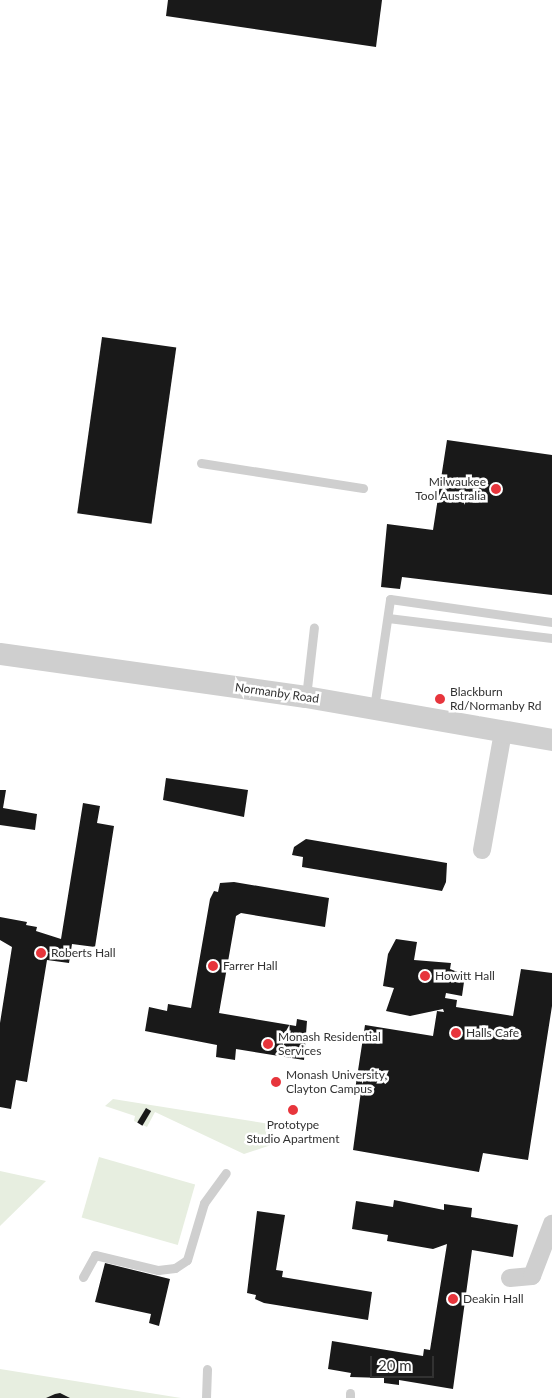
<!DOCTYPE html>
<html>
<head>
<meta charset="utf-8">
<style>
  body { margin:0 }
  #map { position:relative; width:552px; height:1398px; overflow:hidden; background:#fff; font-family:Lato,sans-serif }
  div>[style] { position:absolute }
  .green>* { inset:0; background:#e7eee0; transform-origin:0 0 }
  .building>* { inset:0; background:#191919; transform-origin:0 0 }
  .service>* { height:9px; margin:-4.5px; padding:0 4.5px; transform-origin:4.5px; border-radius:4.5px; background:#cfcfcf }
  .minor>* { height:18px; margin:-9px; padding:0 9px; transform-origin:9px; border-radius:9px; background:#cfcfcf }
  .tertiary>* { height:22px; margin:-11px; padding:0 11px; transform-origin:11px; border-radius:11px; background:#cfcfcf }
  .dots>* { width:14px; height:14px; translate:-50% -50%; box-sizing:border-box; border:2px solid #fff; border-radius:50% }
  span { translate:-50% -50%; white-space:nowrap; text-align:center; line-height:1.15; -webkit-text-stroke:5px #fff; paint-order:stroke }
  .poi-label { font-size:12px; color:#323232 }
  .right { translate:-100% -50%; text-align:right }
  .left { translate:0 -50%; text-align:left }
  .street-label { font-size:12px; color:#323232 }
  .scale { position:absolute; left:370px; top:1356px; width:64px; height:22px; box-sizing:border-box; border:2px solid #323232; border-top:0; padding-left:6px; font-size:15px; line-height:18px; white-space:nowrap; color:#323232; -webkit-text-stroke:4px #fff; paint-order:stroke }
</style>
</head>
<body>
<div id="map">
  <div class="green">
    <div style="clip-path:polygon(113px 1099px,270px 1124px,277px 1143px,244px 1154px,155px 1112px,147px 1127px,134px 1121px,135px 1116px,105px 1106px)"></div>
    <div style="left:99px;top:1157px;width:100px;height:63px;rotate:16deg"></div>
    <div style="clip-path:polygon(0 1171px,46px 1181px,0 1226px)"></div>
    <div style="clip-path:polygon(0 1369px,181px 1398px,0 1398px)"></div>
  </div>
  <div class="building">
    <div style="clip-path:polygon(168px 0,382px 0,376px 47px,166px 16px)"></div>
    <div style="left:102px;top:337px;width:75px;height:178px;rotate:8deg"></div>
    <div style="clip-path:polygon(447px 440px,552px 455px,552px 595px,402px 577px,400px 589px,381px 587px,387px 524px,433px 530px)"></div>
    <div style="clip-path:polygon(166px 778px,248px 790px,244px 817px,163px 800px)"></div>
    <div style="clip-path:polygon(0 790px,6px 790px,3px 808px,37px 814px,35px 830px,0 825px)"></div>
    <div style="clip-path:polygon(83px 803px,100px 806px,97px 823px,114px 826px,95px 947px,72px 944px,69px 963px,47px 960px,27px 1082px,16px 1080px,11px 1109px,0 1107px,0 1023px,12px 947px,0 940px,0 917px,27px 922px,26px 925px,37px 927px,36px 931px,61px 939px)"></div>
    <div style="clip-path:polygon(306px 839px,447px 863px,446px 882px,442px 891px,302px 867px,303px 857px,292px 855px,294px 847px)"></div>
    <div style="clip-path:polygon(234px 882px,329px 898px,325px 927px,241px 913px,236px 916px,219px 1013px,296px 1026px,297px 1019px,307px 1021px,304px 1060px,236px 1049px,235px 1060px,216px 1057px,217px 1045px,145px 1031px,149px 1007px,167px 1011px,168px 1004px,191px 1008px,210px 899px,214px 891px,218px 892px,220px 883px)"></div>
    <div style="clip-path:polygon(396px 939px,417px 942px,414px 960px,451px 963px,450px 969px,465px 975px,462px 996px,446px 993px,445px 998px,457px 1000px,456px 1007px,513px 1016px,521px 969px,552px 973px,552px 1006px,528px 1160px,483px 1153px,479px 1172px,353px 1150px,361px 1091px,355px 1090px,365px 1025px,433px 1036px,437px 1011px,444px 1012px,443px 1009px,410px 1016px,386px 1011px,394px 988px,383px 986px,388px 954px)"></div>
    <div style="left:291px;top:1104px;width:5px;height:11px"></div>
    <div style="left:146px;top:1108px;width:6px;height:17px;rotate:31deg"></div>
    <div style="clip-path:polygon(394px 1200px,444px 1210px,444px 1204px,472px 1208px,471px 1217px,518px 1225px,513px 1257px,472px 1250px,453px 1389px,399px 1380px,399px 1385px,384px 1383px,384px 1378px,350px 1377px,351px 1373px,328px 1369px,332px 1341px,423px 1356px,424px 1349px,430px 1350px,447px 1244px,433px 1249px,387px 1241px,388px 1235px,352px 1229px,356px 1201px,393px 1207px)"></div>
    <div style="clip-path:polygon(257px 1211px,285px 1215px,276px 1270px,283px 1271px,282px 1277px,372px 1292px,368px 1320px,264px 1303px,255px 1299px,256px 1295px,247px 1293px)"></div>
    <div style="clip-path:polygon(105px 1263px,170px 1279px,159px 1326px,149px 1323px,151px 1314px,95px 1302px)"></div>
    <div style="clip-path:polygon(60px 1393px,70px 1398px,46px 1398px,55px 1394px)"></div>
  </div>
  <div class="service">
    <div style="left:201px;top:463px;width:164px;rotate:8.8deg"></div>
    <div style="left:388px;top:618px;width:165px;rotate:7deg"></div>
    <div style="left:306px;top:697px;width:70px;rotate:-83.5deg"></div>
    <div style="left:374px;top:708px;width:110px;rotate:-81.6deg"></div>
    <div style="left:390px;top:599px;width:164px;rotate:8.1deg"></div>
    <div style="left:83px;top:1277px;width:25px;rotate:-61deg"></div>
    <div style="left:95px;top:1255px;width:65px;rotate:13.4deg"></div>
    <div style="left:158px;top:1270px;width:17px;rotate:-7deg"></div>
    <div style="left:175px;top:1268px;width:14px;rotate:-34deg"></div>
    <div style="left:187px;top:1260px;width:59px;rotate:-73.4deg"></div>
    <div style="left:204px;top:1203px;width:37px;rotate:-54deg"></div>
    <div style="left:206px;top:1398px;width:29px;rotate:-88deg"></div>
    <div style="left:350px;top:1398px;width:5px;rotate:-90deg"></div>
  </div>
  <div class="minor">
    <div style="left:482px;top:850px;width:120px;rotate:-79.9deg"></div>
    <div style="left:510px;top:1278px;width:22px;rotate:-5deg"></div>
    <div style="left:532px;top:1276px;width:56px;rotate:-69deg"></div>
  </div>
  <div class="tertiary">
    <div style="left:0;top:654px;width:309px;rotate:8deg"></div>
    <div style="left:306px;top:697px;width:250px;rotate:9.9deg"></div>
  </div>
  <div class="dots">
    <div style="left:496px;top:489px;background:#e7353c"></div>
    <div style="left:440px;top:699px;background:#e7353c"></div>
    <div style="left:41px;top:953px;background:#e7353c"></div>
    <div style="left:213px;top:966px;background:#e7353c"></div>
    <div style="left:425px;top:976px;background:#e7353c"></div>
    <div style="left:456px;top:1033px;background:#e7353c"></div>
    <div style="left:268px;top:1044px;background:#e7353c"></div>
    <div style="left:276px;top:1082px;background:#e7353c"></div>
    <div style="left:293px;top:1110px;background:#e7353c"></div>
    <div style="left:453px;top:1299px;background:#e7353c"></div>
  </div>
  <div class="poi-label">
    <span class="right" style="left:486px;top:489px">Milwaukee<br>Tool Australia</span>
    <span class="left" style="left:450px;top:699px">Blackburn<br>Rd/Normanby Rd</span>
    <span class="left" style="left:51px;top:953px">Roberts Hall</span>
    <span class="left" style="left:223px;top:966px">Farrer Hall</span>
    <span class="left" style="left:435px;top:976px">Howitt Hall</span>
    <span class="left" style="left:466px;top:1033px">Halls Cafe</span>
    <span class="left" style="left:278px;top:1044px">Monash Residential<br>Services</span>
    <span class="left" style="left:286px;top:1082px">Monash University,<br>Clayton Campus</span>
    <span style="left:293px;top:1132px">Prototype<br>Studio Apartment</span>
    <span class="left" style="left:463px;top:1299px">Deakin Hall</span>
  </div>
  <div class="street-label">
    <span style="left:277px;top:693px;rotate:8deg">Normanby Road</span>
  </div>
  <div class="scale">20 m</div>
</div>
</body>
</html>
